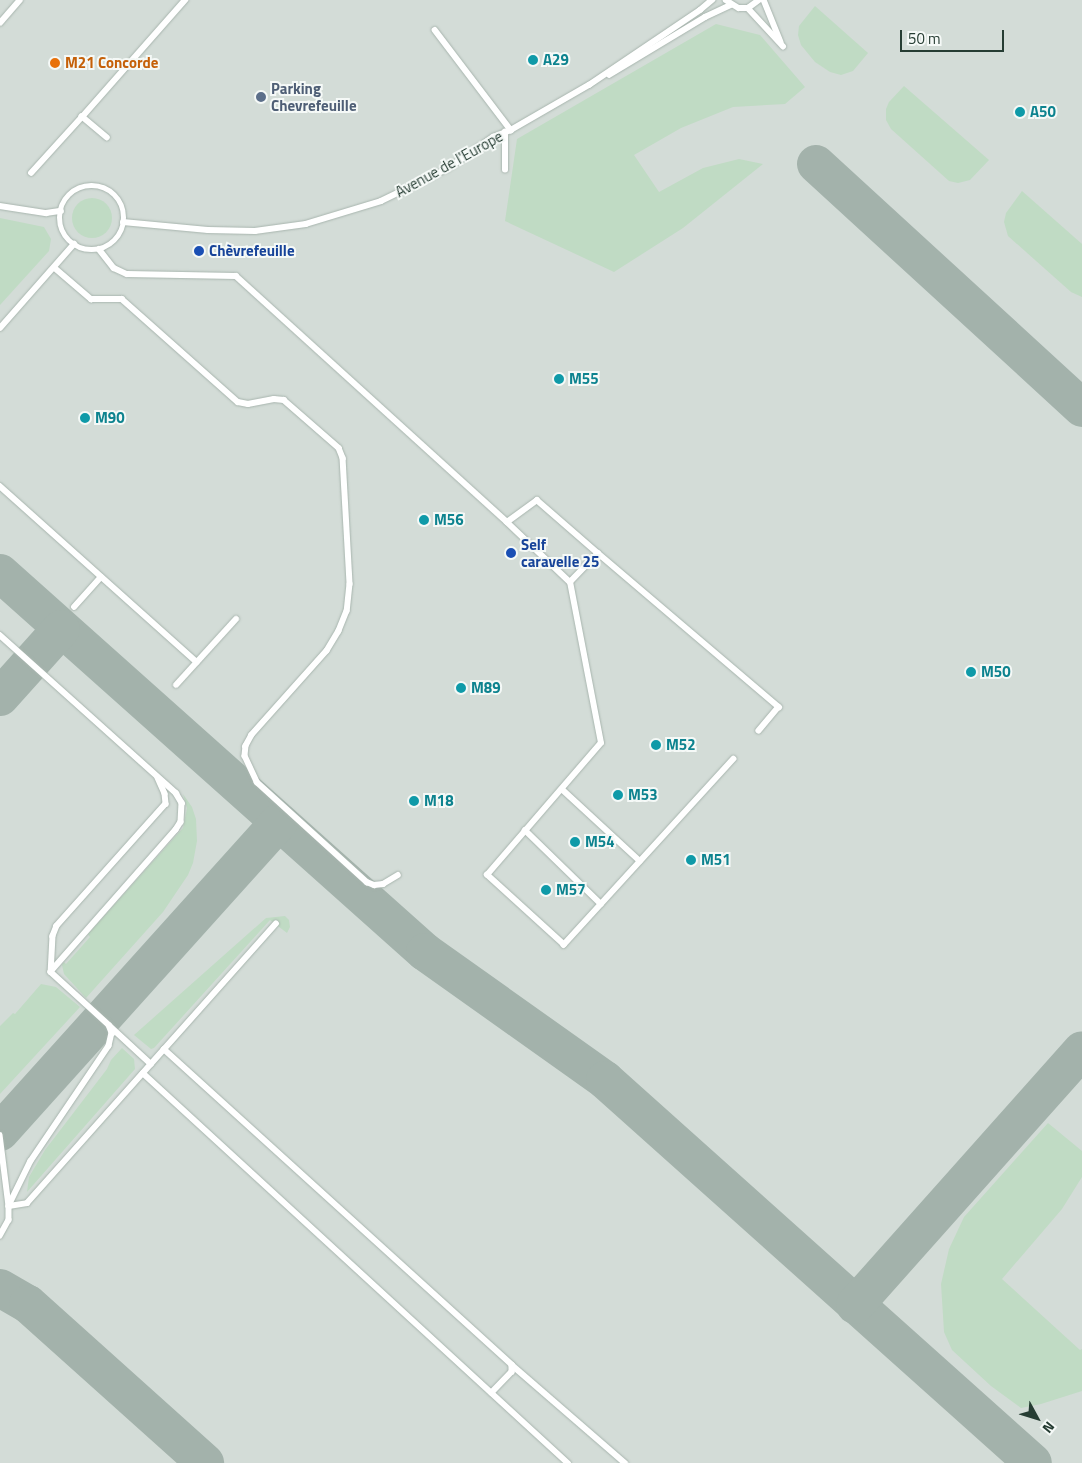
<!DOCTYPE html>
<html>
<head>
<meta charset="utf-8">
<style>
  body { margin:0 }
  #map { position:relative; width:1082px; height:1463px; overflow:hidden; background:#e5ede8; font-family:"Titillium Web",sans-serif }
  div>[style] { position:absolute }
  .built>* { inset:0; background:#d3dcd7; transform-origin:0 0 }
  .green>* { inset:0; background:#c0dbc4 }
  .round { border-radius:50% }
  .taxiway>* { height:38px; margin:-19px; padding:0 19px; transform-origin:19px; border-radius:19px; background:#a3b2ab }
  .roads { filter:drop-shadow(0 0 1px #a8b5ae) drop-shadow(0 0 1px #a8b5ae) }
  .lane>* { height:5.5px; margin:-2.75px; padding:0 2.75px; transform-origin:2.75px; border-radius:2.75px; background:#fff }
  .lane>.ring { margin:-2.75px; padding:0; box-sizing:content-box; background:none; border:5.5px solid #fff; border-radius:50% }
  .dots>* { width:14px; height:14px; translate:-50% -50%; box-sizing:border-box; border:2px solid #f5f9f7; border-radius:50% }
  span { translate:-50% -50%; white-space:nowrap; text-align:center; line-height:1.15; -webkit-text-stroke:4px #f5f9f7; paint-order:stroke }
  .culture-label { font-size:15px; color:#0d838f; font-weight:700 }
  .left { translate:0 -50%; text-align:left }
  .food-label { font-size:15px; color:#c56008; font-weight:700 }
  .service-label { font-size:15px; color:#4e5e75; font-weight:700 }
  .street-label { font-size:15px; color:#263d33 }
  .transit-label { font-size:15px; color:#164399; font-weight:700 }
  .north { position:absolute; left:1012px; top:1393px; width:50px; height:50px; -webkit-text-stroke:4px #f5f9f7; paint-order:stroke; rotate:129deg; font-size:14px; font-weight:700; line-height:20px; text-align:center; color:#263d33 }
  .north::after { content:''; display:block; margin:auto; width:18px; height:22px; background:#263d33; clip-path:polygon(50% 0,100% 100%,50% 72%,0 100%) }
  .scale { position:absolute; left:900px; top:30px; width:104px; height:22px; box-sizing:border-box; border:2px solid #263d33; border-top:0; padding-left:6px; font-size:15px; line-height:18px; white-space:nowrap; color:#263d33; -webkit-text-stroke:4px #f5f9f7; paint-order:stroke }
</style>
</head>
<body>
<div id="map">
  <div class="built">
    <div style="left:0;top:0;width:1082px;height:1463px"></div>
  </div>
  <div class="green">
    <div style="clip-path:polygon(815px 6px,868px 53px,853px 71px,841px 75px,830px 72px,815px 62px,801px 45px,798px 35px,799px 26px)"></div>
    <div style="clip-path:polygon(716px 24px,760px 35px,805px 87px,785px 104px,733px 107px,681px 128px,634px 155px,659px 192px,703px 168px,739px 159px,763px 164px,683px 228px,614px 272px,505px 221px,517px 139px)"></div>
    <div style="clip-path:polygon(904px 86px,989px 160px,970px 180px,958px 183px,949px 181px,891px 129px,886px 120px,886px 109px,889px 102px)"></div>
    <div style="clip-path:polygon(1022px 191px,1082px 244px,1082px 297px,1071px 292px,1008px 236px,1004px 222px,1006px 213px)"></div>
    <div class="round" style="left:72px;top:198px;width:40px;height:40px"></div>
    <div style="clip-path:polygon(0 218px,44px 227px,51px 239px,49px 251px,0 305px)"></div>
    <div style="clip-path:polygon(183px 794px,192px 807px,196px 819px,197px 841px,193px 863px,188px 875px,163px 912px,86px 998px,64px 974px,62px 965px,64px 962px,66px 964px,90px 937px,88px 934px,183px 828px,187px 808px)"></div>
    <div style="clip-path:polygon(285px 916px,289px 920px,290px 927px,287px 933px,270px 920px,154px 1048px,151px 1049px,134px 1035px,266px 918px)"></div>
    <div style="clip-path:polygon(41px 984px,56px 987px,80px 1007px,0 1094px,0 1026px,13px 1013px,15px 1014px)"></div>
    <div style="clip-path:polygon(122px 1048px,134px 1059px,135px 1069px,27px 1192px,29px 1177px,45px 1150px,107px 1069px,111px 1060px)"></div>
    <div style="clip-path:polygon(1048px 1123px,1082px 1151px,1082px 1177px,1062px 1209px,1002px 1279px,1080px 1350px,1082px 1349px,1082px 1391px,1041px 1404px,1021px 1408px,991px 1386px,952px 1350px,944px 1332px,941px 1284px,949px 1249px,964px 1217px)"></div>
  </div>
  <div class="taxiway">
    <div style="left:816px;top:164px;width:361px;rotate:42.5deg"></div>
    <div style="left:0;top:573px;width:569px;rotate:41.73deg"></div>
    <div style="left:425px;top:952px;width:221px;rotate:35.4deg"></div>
    <div style="left:605px;top:1080px;width:574px;rotate:41.82deg"></div>
    <div style="left:0;top:697px;width:91px;rotate:-48.1deg"></div>
    <div style="left:0;top:1132px;width:417px;rotate:-48deg"></div>
    <div style="left:0;top:1288px;width:32px;rotate:30deg"></div>
    <div style="left:28px;top:1304px;width:238px;rotate:41.9deg"></div>
    <div style="left:855px;top:1305px;width:341px;rotate:-48.3deg"></div>
  </div>
  <div class="roads">
    <div class="lane">
      <div style="left:726px;top:0;width:15px;rotate:32deg"></div>
      <div style="left:739px;top:8px;width:9px"></div>
      <div style="left:748px;top:8px;width:14px;rotate:-36deg"></div>
      <div style="left:764px;top:0;width:45px;rotate:68deg"></div>
      <div style="left:748px;top:8px;width:52px;rotate:47.4deg"></div>
      <div style="left:0;top:23px;width:30px;rotate:-49deg"></div>
      <div style="left:435px;top:30px;width:126px;rotate:52.8deg"></div>
      <div style="left:609px;top:75px;width:112px;rotate:-31.1deg"></div>
      <div style="left:705px;top:17px;width:29px;rotate:-25deg"></div>
      <div style="left:107px;top:138px;width:33px;rotate:-140deg"></div>
      <div style="left:82px;top:117px;width:156px;rotate:-48.6deg"></div>
      <div style="left:505px;top:170px;width:38px;rotate:-90deg"></div>
      <div style="left:31px;top:173px;width:76px;rotate:-47.7deg"></div>
      <div class="ring" style="left:60px;top:186px;width:58.5px;height:58.5px"></div>
      <div style="left:0;top:206px;width:47px;rotate:8.7deg"></div>
      <div style="left:46px;top:213px;width:15px;rotate:-8deg"></div>
      <div style="left:123px;top:222px;width:85px;rotate:5.4deg"></div>
      <div style="left:208px;top:230px;width:47px;rotate:1.2deg"></div>
      <div style="left:255px;top:231px;width:51px;rotate:-7.8deg"></div>
      <div style="left:306px;top:224px;width:78px;rotate:-17deg"></div>
      <div style="left:381px;top:201px;width:73px;rotate:-25.9deg"></div>
      <div style="left:447px;top:169px;width:56px;rotate:-34.8deg"></div>
      <div style="left:493px;top:137px;width:19px;rotate:-21deg"></div>
      <div style="left:511px;top:130px;width:90px;rotate:-30deg"></div>
      <div style="left:589px;top:85px;width:134px;rotate:-34deg"></div>
      <div style="left:700px;top:10px;width:16px;rotate:-40deg"></div>
      <div style="left:99px;top:249px;width:24px;rotate:52deg"></div>
      <div style="left:114px;top:268px;width:14px;rotate:25deg"></div>
      <div style="left:127px;top:274px;width:109px;rotate:1.1deg"></div>
      <div style="left:236px;top:276px;width:366px;rotate:42.2deg"></div>
      <div style="left:507px;top:522px;width:87px;rotate:43.6deg"></div>
      <div style="left:55px;top:268px;width:48px;rotate:40.7deg"></div>
      <div style="left:91px;top:299px;width:31px"></div>
      <div style="left:122px;top:299px;width:155px;rotate:41.6deg"></div>
      <div style="left:238px;top:402px;width:10px;rotate:11deg"></div>
      <div style="left:248px;top:404px;width:26px;rotate:-11deg"></div>
      <div style="left:274px;top:399px;width:10px;rotate:6deg"></div>
      <div style="left:284px;top:400px;width:73px;rotate:41.1deg"></div>
      <div style="left:339px;top:448px;width:11px;rotate:68deg"></div>
      <div style="left:343px;top:458px;width:126px;rotate:86.8deg"></div>
      <div style="left:350px;top:584px;width:27px;rotate:96deg"></div>
      <div style="left:347px;top:611px;width:22px;rotate:112deg"></div>
      <div style="left:339px;top:631px;width:23px;rotate:121deg"></div>
      <div style="left:327px;top:651px;width:113px;rotate:131.8deg"></div>
      <div style="left:252px;top:735px;width:13px;rotate:119deg"></div>
      <div style="left:246px;top:746px;width:10px;rotate:96deg"></div>
      <div style="left:245px;top:756px;width:29px;rotate:65deg"></div>
      <div style="left:257px;top:782px;width:149px;rotate:42.3deg"></div>
      <div style="left:367px;top:882px;width:8px;rotate:23deg"></div>
      <div style="left:374px;top:885px;width:9px;rotate:-6deg"></div>
      <div style="left:383px;top:884px;width:17px;rotate:-31deg"></div>
      <div style="left:0;top:328px;width:112px;rotate:-48.6deg"></div>
      <div style="left:0;top:486px;width:264px;rotate:41.8deg"></div>
      <div style="left:507px;top:522px;width:37px;rotate:-36deg"></div>
      <div style="left:537px;top:500px;width:81px;rotate:41deg"></div>
      <div style="left:74px;top:607px;width:40px;rotate:-48deg"></div>
      <div style="left:0;top:635px;width:237px;rotate:41.9deg"></div>
      <div style="left:176px;top:793px;width:12px;rotate:59deg"></div>
      <div style="left:182px;top:803px;width:19px;rotate:93deg"></div>
      <div style="left:181px;top:822px;width:9px;rotate:122deg"></div>
      <div style="left:176px;top:830px;width:189px;rotate:131.4deg"></div>
      <div style="left:176px;top:685px;width:89px;rotate:-47.7deg"></div>
      <div style="left:734px;top:759px;width:252px;rotate:132.4deg"></div>
      <div style="left:564px;top:945px;width:104px;rotate:-137.7deg"></div>
      <div style="left:487px;top:875px;width:174px;rotate:-49.2deg"></div>
      <div style="left:601px;top:743px;width:164px;rotate:-100.9deg"></div>
      <div style="left:570px;top:582px;width:40px;rotate:-46deg"></div>
      <div style="left:598px;top:553px;width:238px;rotate:40.4deg"></div>
      <div style="left:779px;top:707px;width:31px;rotate:130deg"></div>
      <div style="left:158px;top:778px;width:17px;rotate:66deg"></div>
      <div style="left:165px;top:794px;width:10px;rotate:84deg"></div>
      <div style="left:166px;top:804px;width:164px;rotate:131.8deg"></div>
      <div style="left:57px;top:926px;width:11px;rotate:112deg"></div>
      <div style="left:53px;top:936px;width:36px;rotate:93deg"></div>
      <div style="left:51px;top:972px;width:79px;rotate:42.4deg"></div>
      <div style="left:109px;top:1025px;width:9px;rotate:69deg"></div>
      <div style="left:112px;top:1033px;width:13px;rotate:103deg"></div>
      <div style="left:109px;top:1046px;width:139px;rotate:124.1deg"></div>
      <div style="left:31px;top:1161px;width:50px;rotate:116.1deg"></div>
      <div style="left:9px;top:1206px;width:18px;rotate:-9deg"></div>
      <div style="left:27px;top:1203px;width:374px;rotate:-48.3deg"></div>
      <div style="left:562px;top:789px;width:106px;rotate:42.7deg"></div>
      <div style="left:525px;top:830px;width:106px;rotate:44.2deg"></div>
      <div style="left:110px;top:1026px;width:56px;rotate:42.8deg"></div>
      <div style="left:164px;top:1049px;width:470px;rotate:42.2deg"></div>
      <div style="left:512px;top:1365px;width:7px;rotate:90deg"></div>
      <div style="left:512px;top:1372px;width:29px;rotate:134deg"></div>
      <div style="left:143px;top:1073px;width:577px;rotate:42.54deg"></div>
      <div style="left:0;top:1135px;width:72px;rotate:82.8deg"></div>
      <div style="left:9px;top:1206px;width:14px;rotate:90deg"></div>
      <div style="left:9px;top:1220px;width:18px;rotate:119deg"></div>
      <div style="left:512px;top:1365px;width:150px;rotate:40.9deg"></div>
    </div>
  </div>
  <div class="dots">
    <div style="left:533px;top:60px;background:#0f9aa8"></div>
    <div style="left:55px;top:63px;background:#e8710a"></div>
    <div style="left:261px;top:97px;background:#5c6f8a"></div>
    <div style="left:1020px;top:112px;background:#0f9aa8"></div>
    <div style="left:199px;top:251px;background:#1a4fb4"></div>
    <div style="left:559px;top:379px;background:#0f9aa8"></div>
    <div style="left:85px;top:418px;background:#0f9aa8"></div>
    <div style="left:424px;top:520px;background:#0f9aa8"></div>
    <div style="left:511px;top:553px;background:#1a4fb4"></div>
    <div style="left:971px;top:672px;background:#0f9aa8"></div>
    <div style="left:461px;top:688px;background:#0f9aa8"></div>
    <div style="left:656px;top:745px;background:#0f9aa8"></div>
    <div style="left:618px;top:795px;background:#0f9aa8"></div>
    <div style="left:414px;top:801px;background:#0f9aa8"></div>
    <div style="left:575px;top:842px;background:#0f9aa8"></div>
    <div style="left:691px;top:860px;background:#0f9aa8"></div>
    <div style="left:546px;top:890px;background:#0f9aa8"></div>
  </div>
  <div class="culture-label">
    <span class="left" style="left:543px;top:60px">A29</span>
    <span class="left" style="left:1030px;top:112px">A50</span>
    <span class="left" style="left:569px;top:379px">M55</span>
    <span class="left" style="left:95px;top:418px">M90</span>
    <span class="left" style="left:434px;top:520px">M56</span>
    <span class="left" style="left:981px;top:672px">M50</span>
    <span class="left" style="left:471px;top:688px">M89</span>
    <span class="left" style="left:666px;top:745px">M52</span>
    <span class="left" style="left:628px;top:795px">M53</span>
    <span class="left" style="left:424px;top:801px">M18</span>
    <span class="left" style="left:585px;top:842px">M54</span>
    <span class="left" style="left:701px;top:860px">M51</span>
    <span class="left" style="left:556px;top:890px">M57</span>
  </div>
  <div class="food-label">
    <span class="left" style="left:65px;top:63px">M21 Concorde</span>
  </div>
  <div class="service-label">
    <span class="left" style="left:271px;top:97px">Parking<br>Chevrefeuille</span>
  </div>
  <div class="street-label">
    <span style="left:449px;top:164px;rotate:-29deg">Avenue de l'Europe</span>
  </div>
  <div class="transit-label">
    <span class="left" style="left:209px;top:251px">Chèvrefeuille</span>
    <span class="left" style="left:521px;top:553px">Self<br>caravelle 25</span>
  </div>
  <div class="north">N</div>
  <div class="scale">50 m</div>
</div>
</body>
</html>
